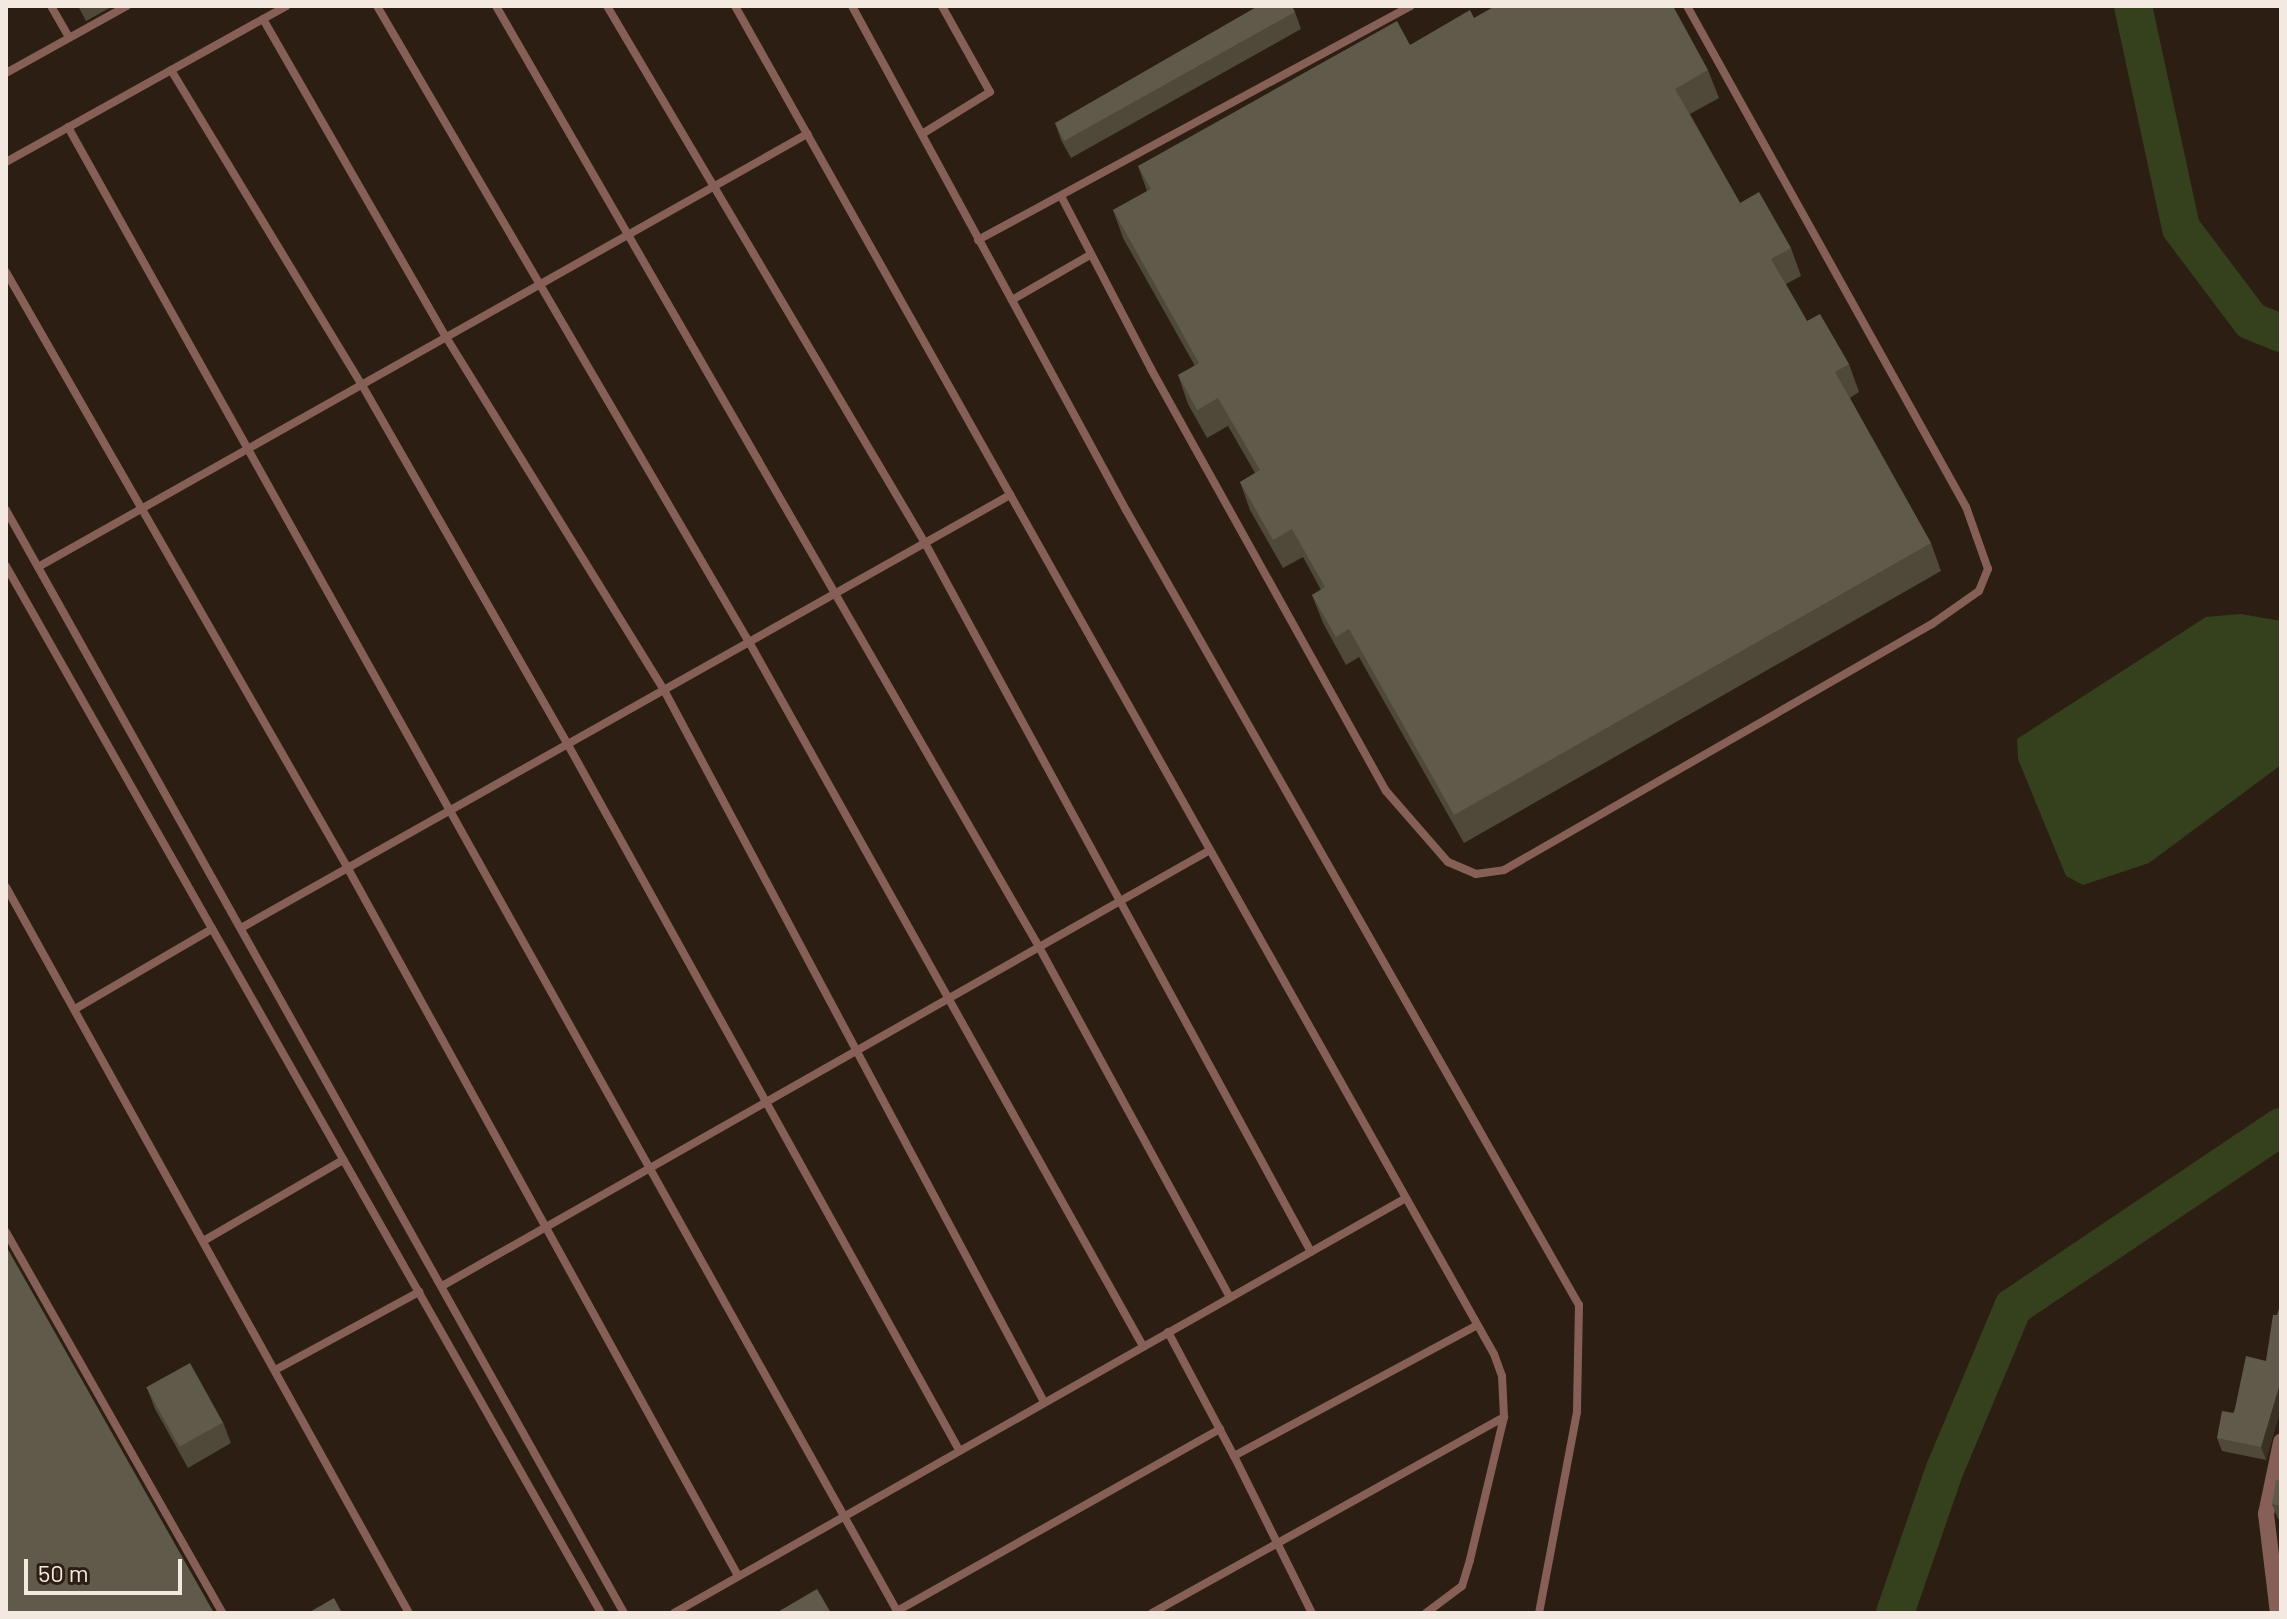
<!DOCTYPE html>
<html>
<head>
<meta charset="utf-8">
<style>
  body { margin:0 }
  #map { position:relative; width:2287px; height:1619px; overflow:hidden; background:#2c1e12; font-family:Barlow,sans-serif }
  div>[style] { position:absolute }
  .water>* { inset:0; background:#35411c }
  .river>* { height:38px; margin:-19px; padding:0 19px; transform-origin:19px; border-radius:19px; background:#35411c }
  .service>* { height:8px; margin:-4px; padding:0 4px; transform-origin:4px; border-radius:4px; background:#865f57 }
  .minor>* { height:16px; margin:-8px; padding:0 8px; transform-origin:8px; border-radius:8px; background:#865f57 }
  .wall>* { inset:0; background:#4e4938 }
  .shaded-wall>* { inset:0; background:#393121 }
  .building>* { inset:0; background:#605a4a; transform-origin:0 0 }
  span { translate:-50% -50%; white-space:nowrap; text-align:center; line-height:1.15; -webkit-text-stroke:7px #2c1e12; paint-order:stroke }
  .frame { position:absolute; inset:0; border:8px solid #f3e9e1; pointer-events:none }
  .scale { position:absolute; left:24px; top:1559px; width:158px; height:36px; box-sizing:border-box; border:4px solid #f3e9e1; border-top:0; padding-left:10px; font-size:24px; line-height:28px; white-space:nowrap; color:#f3e9e1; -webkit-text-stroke:6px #2c1e12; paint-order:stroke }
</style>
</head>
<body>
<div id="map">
  <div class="water">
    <div style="clip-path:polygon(2241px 614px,2281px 621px,2281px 765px,2149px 863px,2083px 885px,2066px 876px,2018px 759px,2017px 739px,2206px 617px)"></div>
  </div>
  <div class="river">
    <div style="left:2133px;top:6px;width:227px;rotate:77.8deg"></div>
    <div style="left:2181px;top:228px;width:116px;rotate:53deg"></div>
    <div style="left:2251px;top:321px;width:32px;rotate:22deg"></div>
    <div style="left:1895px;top:1613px;width:152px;rotate:-70.9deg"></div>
    <div style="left:1945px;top:1469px;width:176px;rotate:-67.2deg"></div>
    <div style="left:2013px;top:1307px;width:323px;rotate:-33.9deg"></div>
  </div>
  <div class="service">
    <div style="left:51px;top:6px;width:36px;rotate:60deg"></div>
    <div style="left:377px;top:6px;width:737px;rotate:59.68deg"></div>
    <div style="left:749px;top:642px;width:807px;rotate:60.77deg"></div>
    <div style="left:496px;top:6px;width:1086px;rotate:60.01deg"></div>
    <div style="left:1039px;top:947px;width:399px;rotate:61.4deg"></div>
    <div style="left:607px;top:6px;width:624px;rotate:59.37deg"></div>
    <div style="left:925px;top:543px;width:807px;rotate:61.43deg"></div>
    <div style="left:735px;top:6px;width:1547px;rotate:60.62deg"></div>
    <div style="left:1494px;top:1354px;width:23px;rotate:70deg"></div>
    <div style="left:1502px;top:1376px;width:41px;rotate:87.2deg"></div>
    <div style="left:1504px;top:1417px;width:147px;rotate:103.4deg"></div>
    <div style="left:1470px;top:1560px;width:27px;rotate:107deg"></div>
    <div style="left:1462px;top:1586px;width:45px;rotate:143.1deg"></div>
    <div style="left:852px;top:6px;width:574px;rotate:61.47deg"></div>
    <div style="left:1126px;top:510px;width:915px;rotate:60.33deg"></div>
    <div style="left:1579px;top:1305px;width:107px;rotate:91.1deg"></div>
    <div style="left:1577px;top:1412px;width:205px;rotate:100.7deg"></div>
    <div style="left:263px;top:19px;width:367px;rotate:60.1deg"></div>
    <div style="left:446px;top:337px;width:415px;rotate:58.3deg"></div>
    <div style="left:664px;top:690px;width:807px;rotate:61.91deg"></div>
    <div style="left:171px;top:70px;width:368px;rotate:58.8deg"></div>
    <div style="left:362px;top:385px;width:413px;rotate:60.2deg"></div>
    <div style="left:567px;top:743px;width:808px;rotate:60.99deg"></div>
    <div style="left:6px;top:73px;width:138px;rotate:-29deg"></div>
    <div style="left:68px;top:127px;width:1702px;rotate:60.81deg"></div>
    <div style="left:922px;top:134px;width:80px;rotate:-31.7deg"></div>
    <div style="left:990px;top:92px;width:98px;rotate:-119.2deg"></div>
    <div style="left:6px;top:162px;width:321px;rotate:-29.1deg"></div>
    <div style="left:1061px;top:196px;width:195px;rotate:62.5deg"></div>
    <div style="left:1151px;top:369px;width:483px;rotate:60.9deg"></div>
    <div style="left:1386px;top:791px;width:94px;rotate:48.9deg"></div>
    <div style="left:1448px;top:862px;width:30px;rotate:23deg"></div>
    <div style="left:1476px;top:874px;width:28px;rotate:-8deg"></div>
    <div style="left:1504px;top:870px;width:494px;rotate:-29.9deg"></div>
    <div style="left:1932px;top:624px;width:57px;rotate:-35.1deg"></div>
    <div style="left:1979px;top:591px;width:24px;rotate:-68deg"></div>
    <div style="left:1988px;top:569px;width:66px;rotate:-109.5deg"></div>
    <div style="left:1966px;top:507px;width:573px;rotate:-119.11deg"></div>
    <div style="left:978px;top:240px;width:492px;rotate:-28.4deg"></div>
    <div style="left:6px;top:272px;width:684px;rotate:60.17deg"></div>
    <div style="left:346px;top:865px;width:810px;rotate:61.12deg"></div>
    <div style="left:1012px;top:300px;width:90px;rotate:-30deg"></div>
    <div style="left:6px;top:510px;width:1264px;rotate:60.74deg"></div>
    <div style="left:6px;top:566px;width:1204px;rotate:60.39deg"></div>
    <div style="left:38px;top:567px;width:883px;rotate:-29.38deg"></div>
    <div style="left:6px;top:887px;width:830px;rotate:60.97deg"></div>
    <div style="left:241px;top:928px;width:883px;rotate:-29.38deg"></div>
    <div style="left:75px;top:1009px;width:159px;rotate:-30.3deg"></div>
    <div style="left:6px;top:1232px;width:438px;rotate:60.4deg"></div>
    <div style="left:205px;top:1240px;width:160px;rotate:-30.1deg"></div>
    <div style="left:442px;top:1286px;width:883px;rotate:-29.58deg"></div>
    <div style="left:1168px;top:1332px;width:140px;rotate:62deg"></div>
    <div style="left:1234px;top:1456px;width:276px;rotate:-28.3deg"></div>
    <div style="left:277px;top:1369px;width:162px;rotate:-28.5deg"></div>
    <div style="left:1234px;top:1456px;width:175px;rotate:63.6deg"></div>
    <div style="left:897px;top:1611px;width:371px;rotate:-29.4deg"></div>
    <div style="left:674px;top:1613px;width:841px;rotate:-29.55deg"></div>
    <div style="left:1152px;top:1613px;width:403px;rotate:-29.1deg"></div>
  </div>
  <div class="minor">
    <div style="left:2278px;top:1613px;width:100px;rotate:-96.9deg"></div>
    <div style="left:2266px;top:1514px;width:74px;rotate:-78.2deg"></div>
  </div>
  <div class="wall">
    <div style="clip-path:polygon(78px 6px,113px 6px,86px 21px)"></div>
    <div style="clip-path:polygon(1295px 12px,1301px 29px,1071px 158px,1061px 140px,1055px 123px)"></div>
    <div style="clip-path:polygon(1474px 18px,1708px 70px,1719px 98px,1690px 114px,1740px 203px,1791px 248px,1801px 276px,1786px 284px,1807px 321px,1849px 364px,1859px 392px,1850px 398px,1931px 543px,1941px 571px,1464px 843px,1359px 657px,1346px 665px,1323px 623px,1312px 595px,1321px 590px,1303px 557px,1283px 568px,1250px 510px,1240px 482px,1255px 473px,1228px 426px,1207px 438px,1188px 404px,1178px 375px,1195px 366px,1123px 238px,1113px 210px,1147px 191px,1138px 166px,1410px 45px)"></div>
    <div style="clip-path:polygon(2281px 1302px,2281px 1408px,2266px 1460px,2222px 1451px,2217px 1438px,2266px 1361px)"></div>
    <div style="clip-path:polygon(147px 1388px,223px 1422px,231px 1443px,188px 1468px,155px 1409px)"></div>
    <div style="clip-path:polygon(2281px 1481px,2281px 1519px,2278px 1519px,2272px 1504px)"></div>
  </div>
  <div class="shaded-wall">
    <div style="clip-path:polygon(2281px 1380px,2281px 1408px,2266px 1460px,2261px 1447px)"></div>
  </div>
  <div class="building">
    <div style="clip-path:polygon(1258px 6px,1292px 6px,1295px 12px,1064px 141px,1055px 123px)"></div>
    <div style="clip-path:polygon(1495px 6px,1673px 6px,1708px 70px,1675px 89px,1740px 203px,1759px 192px,1791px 248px,1771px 259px,1807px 321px,1820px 314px,1849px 364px,1835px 372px,1931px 543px,1454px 815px,1349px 629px,1336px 637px,1312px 595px,1325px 587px,1292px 529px,1273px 540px,1240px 482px,1260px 470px,1218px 398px,1197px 410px,1178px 375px,1199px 363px,1113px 210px,1151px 189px,1138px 166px,1397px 21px,1410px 45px,1470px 10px,1474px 18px)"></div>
    <div style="clip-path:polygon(6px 1246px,214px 1613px,6px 1613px)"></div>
    <div style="clip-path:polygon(2281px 1302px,2281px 1380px,2261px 1447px,2217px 1438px,2222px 1411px,2234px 1413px,2246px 1356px,2266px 1361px,2273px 1315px,2277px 1315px)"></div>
    <div style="left:190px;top:1363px;width:68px;height:50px;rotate:61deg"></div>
    <div style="clip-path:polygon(2276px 1480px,2281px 1481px,2281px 1506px,2272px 1504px)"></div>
    <div style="clip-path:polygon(817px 1589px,831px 1613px,776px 1613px)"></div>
    <div style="clip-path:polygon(334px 1598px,342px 1613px,308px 1613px)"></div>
  </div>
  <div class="frame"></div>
  <div class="scale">50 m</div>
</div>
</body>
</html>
